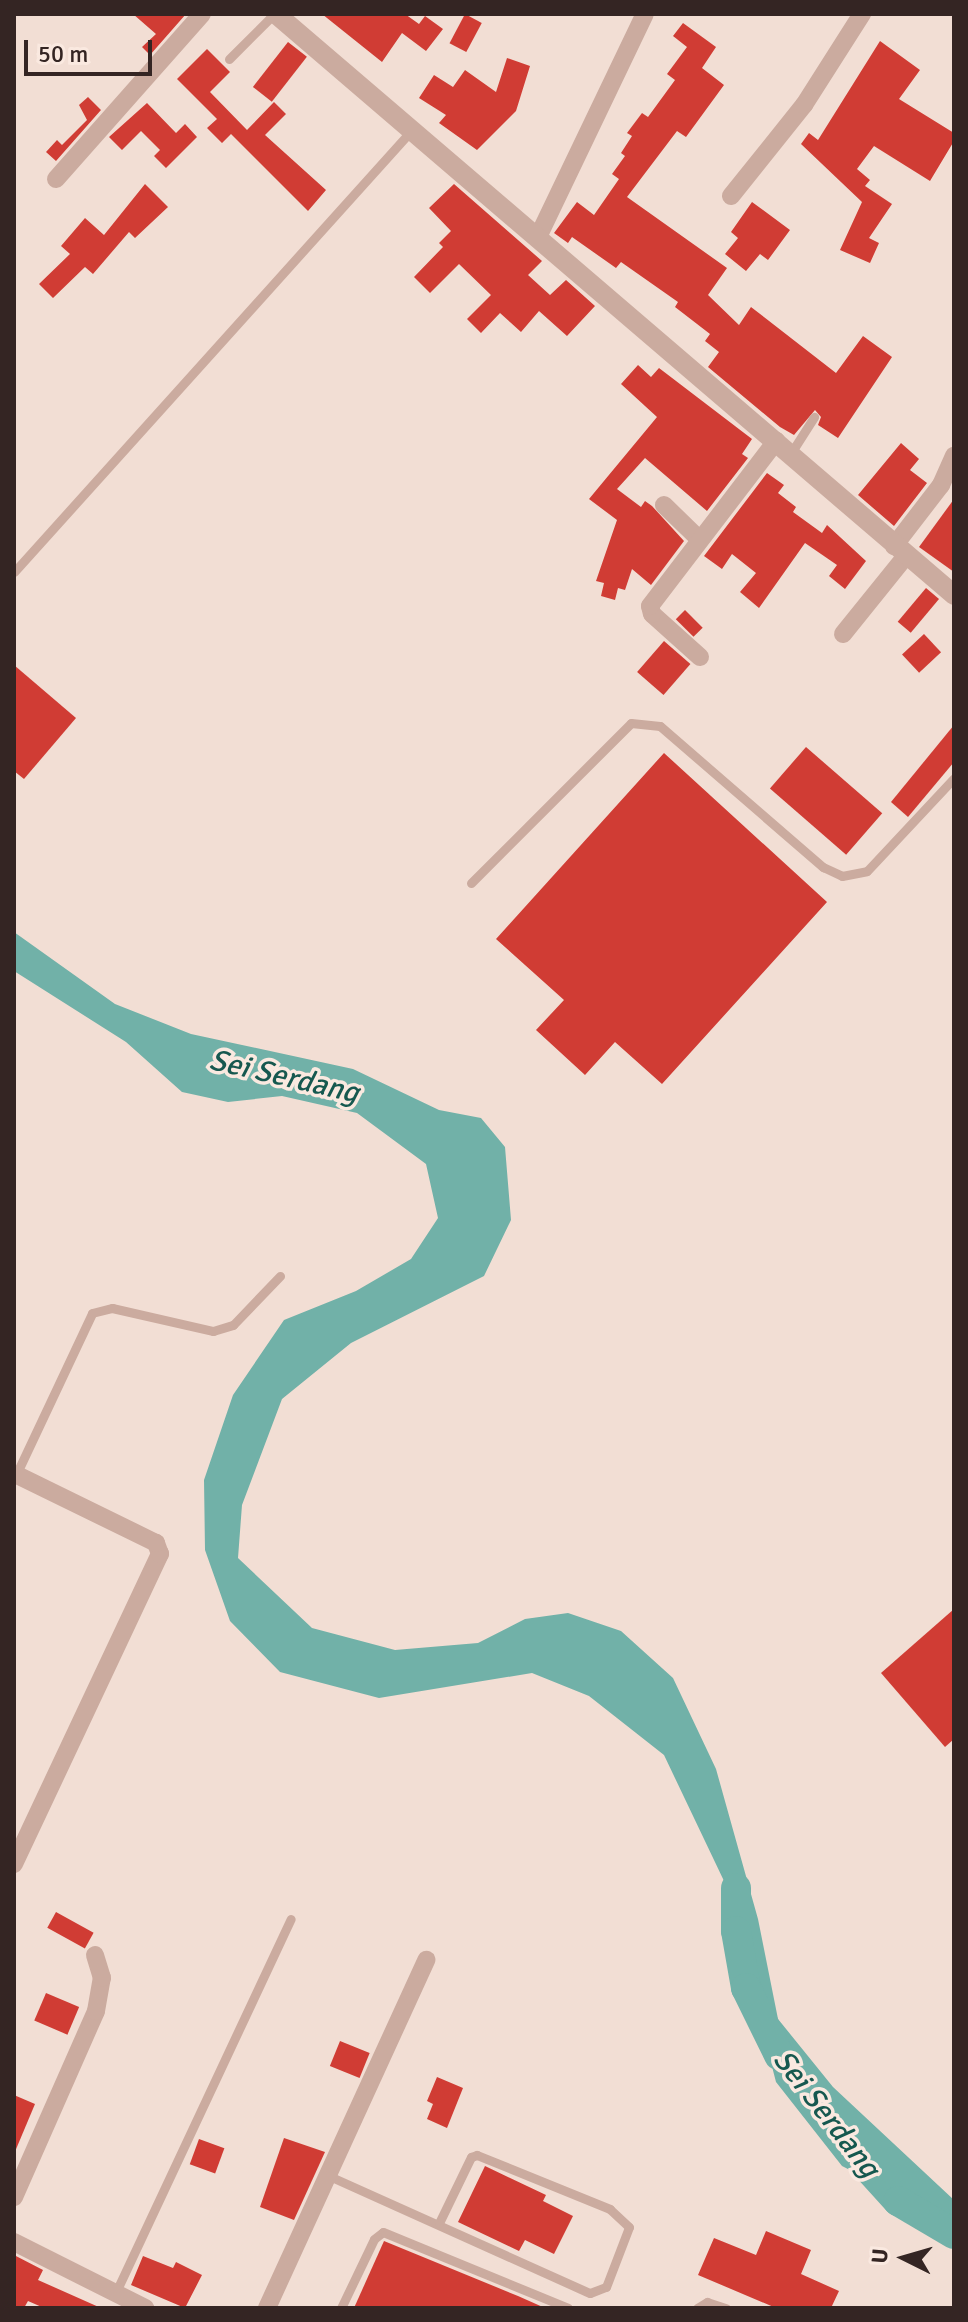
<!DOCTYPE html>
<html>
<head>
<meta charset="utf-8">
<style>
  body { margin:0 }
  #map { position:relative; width:968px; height:2322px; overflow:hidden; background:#f2ded4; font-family:Signika,sans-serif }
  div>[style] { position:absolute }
  .water>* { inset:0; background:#71b1a8 }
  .river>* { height:30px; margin:-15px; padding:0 15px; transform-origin:15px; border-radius:15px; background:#71b1a8 }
  .building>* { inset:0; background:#d03c34; transform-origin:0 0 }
  .service>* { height:9px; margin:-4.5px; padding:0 4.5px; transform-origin:4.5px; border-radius:4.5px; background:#cbab9f }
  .minor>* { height:18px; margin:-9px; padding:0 9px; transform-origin:9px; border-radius:9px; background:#cbab9f }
  .tertiary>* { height:20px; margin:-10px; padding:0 10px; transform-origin:10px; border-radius:10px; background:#cbab9f }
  span { translate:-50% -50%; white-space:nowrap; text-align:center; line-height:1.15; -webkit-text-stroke:7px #fae9e0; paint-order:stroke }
  .water-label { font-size:30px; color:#16584f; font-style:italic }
  .frame { position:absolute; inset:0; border:16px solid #342523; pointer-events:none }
  .north { position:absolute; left:864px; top:2218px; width:80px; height:80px; -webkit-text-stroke:6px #fae9e0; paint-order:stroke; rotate:275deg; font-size:22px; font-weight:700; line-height:32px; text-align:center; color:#342523 }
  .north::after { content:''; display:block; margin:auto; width:28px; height:36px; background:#342523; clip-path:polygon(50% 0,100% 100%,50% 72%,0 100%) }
  .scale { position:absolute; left:24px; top:40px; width:128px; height:36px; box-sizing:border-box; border:4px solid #342523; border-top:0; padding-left:10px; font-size:24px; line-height:28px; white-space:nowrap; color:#342523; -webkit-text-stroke:6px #fae9e0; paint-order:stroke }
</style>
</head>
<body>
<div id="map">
  <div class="water">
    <div style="clip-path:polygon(14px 932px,115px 1004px,191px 1034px,353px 1069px,439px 1110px,481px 1118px,505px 1147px,511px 1220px,484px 1276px,351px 1343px,282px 1399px,242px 1505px,238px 1558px,312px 1628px,395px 1650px,478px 1643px,525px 1619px,568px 1613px,621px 1631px,673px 1678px,716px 1769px,758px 1919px,778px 2019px,833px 2087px,954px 2200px,954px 2241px,905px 2198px,842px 2166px,776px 2082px,724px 1881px,664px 1755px,589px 1696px,532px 1673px,379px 1698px,280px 1672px,230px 1621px,205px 1550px,204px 1480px,233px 1395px,284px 1320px,356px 1291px,411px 1259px,438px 1218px,426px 1164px,357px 1113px,282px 1096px,228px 1102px,182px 1092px,126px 1042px,14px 971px)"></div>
  </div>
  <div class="river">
    <div style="left:736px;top:1888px;width:43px;rotate:90deg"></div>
    <div style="left:736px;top:1931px;width:58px;rotate:80deg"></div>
    <div style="left:746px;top:1988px;width:75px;rotate:63.8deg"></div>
    <div style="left:857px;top:2156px;width:61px;rotate:47.7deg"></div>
    <div style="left:898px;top:2201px;width:65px;rotate:30.5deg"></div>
  </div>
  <div class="building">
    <div style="clip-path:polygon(133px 14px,186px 14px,150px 55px,142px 47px,156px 34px)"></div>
    <div style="clip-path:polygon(322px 14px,405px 14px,419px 24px,425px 16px,443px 29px,426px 51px,402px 33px,382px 62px)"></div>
    <div style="left:465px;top:14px;width:19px;height:33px;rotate:28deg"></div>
    <div style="clip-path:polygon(683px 23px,716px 47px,702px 68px,724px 85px,686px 137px,677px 131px,627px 197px,727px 268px,708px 295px,739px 325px,751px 307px,836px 373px,863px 336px,892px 357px,838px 438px,818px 425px,821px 417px,815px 410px,794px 435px,780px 427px,708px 367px,719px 352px,705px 341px,710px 334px,675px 307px,678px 302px,621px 262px,616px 268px,572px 237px,568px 243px,554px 233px,577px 202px,594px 215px,619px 179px,612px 174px,625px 156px,621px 153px,632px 136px,627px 133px,642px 113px,648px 117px,675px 80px,667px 74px,687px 47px,673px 36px)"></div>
    <div style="clip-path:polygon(880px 41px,920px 70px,899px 99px,954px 133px,954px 141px,930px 181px,874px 146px,857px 169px,870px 180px,865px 186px,892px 204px,869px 238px,879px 243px,870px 263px,840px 250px,862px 202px,801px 144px,809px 133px,818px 140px)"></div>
    <div style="left:288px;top:42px;width:24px;height:57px;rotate:38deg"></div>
    <div style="clip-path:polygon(207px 49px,230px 72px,210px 92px,247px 130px,274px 102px,286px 114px,265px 135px,326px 190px,308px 211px,231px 134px,222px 143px,207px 128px,217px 119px,177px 79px)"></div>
    <div style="clip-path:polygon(507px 58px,530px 66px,516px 111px,477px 150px,439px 123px,446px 115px,419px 98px,434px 75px,453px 87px,465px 70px,496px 92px)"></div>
    <div style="clip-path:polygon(88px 97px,101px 110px,56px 161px,46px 152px,57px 140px,62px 145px,87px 120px,79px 105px)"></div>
    <div style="clip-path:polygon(147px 103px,176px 133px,185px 124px,197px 137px,166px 168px,154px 156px,160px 150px,141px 131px,122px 150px,109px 137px)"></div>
    <div style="clip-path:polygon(145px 184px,168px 207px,135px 238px,129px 232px,93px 274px,85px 267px,53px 298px,39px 284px,70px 254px,61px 246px,85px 218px,104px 235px)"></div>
    <div style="clip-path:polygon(454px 184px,542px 261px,528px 275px,550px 295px,566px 280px,595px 306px,567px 336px,539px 311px,521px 332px,500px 313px,481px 333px,467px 319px,491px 295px,459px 264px,430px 293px,414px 277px,443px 247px,439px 243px,451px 231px,429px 208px)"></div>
    <div style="clip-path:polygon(752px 202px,790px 230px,768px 260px,760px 254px,746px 271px,725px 254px,738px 238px,731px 232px)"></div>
    <div style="clip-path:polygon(638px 365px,651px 377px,659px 368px,752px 439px,742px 454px,748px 458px,707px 511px,645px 458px,617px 489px,641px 507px,645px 501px,652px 506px,684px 541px,651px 585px,632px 569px,625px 590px,618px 588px,615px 600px,601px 596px,604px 583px,596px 581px,617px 520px,589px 499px,657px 417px,621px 384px)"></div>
    <div style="clip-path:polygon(901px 443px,919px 459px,910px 470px,927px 483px,894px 526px,858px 495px)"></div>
    <div style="clip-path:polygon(767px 473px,784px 485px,778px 493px,796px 507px,793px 512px,822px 533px,827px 525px,866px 561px,845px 589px,829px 576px,837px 565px,805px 543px,759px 608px,740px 592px,756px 573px,732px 554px,722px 569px,704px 556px)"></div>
    <div style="clip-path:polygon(954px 499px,954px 572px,919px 547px)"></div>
    <div style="left:926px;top:588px;width:17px;height:44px;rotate:40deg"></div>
    <div style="left:685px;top:610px;width:25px;height:13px;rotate:45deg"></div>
    <div style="left:924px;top:634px;width:25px;height:30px;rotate:47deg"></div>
    <div style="left:664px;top:641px;width:35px;height:41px;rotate:41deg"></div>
    <div style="clip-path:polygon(14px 665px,76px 718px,24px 779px,14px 771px)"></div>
    <div style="clip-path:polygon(954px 725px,954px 762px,908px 817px,891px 802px)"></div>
    <div style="left:806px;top:747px;width:101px;height:55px;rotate:41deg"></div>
    <div style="clip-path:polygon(664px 753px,827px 902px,662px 1084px,615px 1042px,585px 1075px,536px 1030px,564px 1000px,496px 939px)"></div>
    <div style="clip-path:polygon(954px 1609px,954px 1739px,945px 1747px,881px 1673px)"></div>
    <div style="left:56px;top:1912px;width:43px;height:18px;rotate:29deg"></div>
    <div style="left:46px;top:1993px;width:36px;height:30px;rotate:23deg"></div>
    <div style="left:340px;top:2041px;width:32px;height:27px;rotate:22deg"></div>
    <div style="clip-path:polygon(437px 2077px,463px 2088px,447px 2128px,427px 2119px,433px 2104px,427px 2101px)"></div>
    <div style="clip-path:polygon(14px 2095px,35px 2104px,14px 2154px)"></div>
    <div style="clip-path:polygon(284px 2138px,325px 2152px,294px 2220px,260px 2207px)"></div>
    <div style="left:199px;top:2139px;width:27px;height:27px;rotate:20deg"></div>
    <div style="clip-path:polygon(485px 2166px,546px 2195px,543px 2201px,573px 2216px,554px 2254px,525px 2240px,519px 2251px,458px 2222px)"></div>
    <div style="clip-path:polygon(766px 2231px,811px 2250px,801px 2274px,839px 2291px,831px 2308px,776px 2308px,698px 2275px,714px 2238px,756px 2255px)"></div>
    <div style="clip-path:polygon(384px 2241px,518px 2296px,545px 2308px,354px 2308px)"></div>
    <div style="clip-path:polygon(14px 2255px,43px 2270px,38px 2280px,101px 2308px,44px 2308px,28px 2301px,24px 2308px,14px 2308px)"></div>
    <div style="clip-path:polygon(143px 2256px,173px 2268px,176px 2262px,202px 2275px,185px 2308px,131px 2285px)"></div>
  </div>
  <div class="service">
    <div style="left:229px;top:59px;width:64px;rotate:-45deg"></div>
    <div style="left:791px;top:453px;width:43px;rotate:-57.4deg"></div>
    <div style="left:14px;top:572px;width:593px;rotate:-48.01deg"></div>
    <div style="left:471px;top:883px;width:226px;rotate:-45deg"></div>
    <div style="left:631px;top:723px;width:29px;rotate:6deg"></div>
    <div style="left:660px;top:726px;width:216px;rotate:40.9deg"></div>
    <div style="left:823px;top:867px;width:21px;rotate:25deg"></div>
    <div style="left:842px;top:876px;width:25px;rotate:-11deg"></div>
    <div style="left:867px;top:871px;width:127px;rotate:-46.9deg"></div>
    <div style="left:15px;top:1477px;width:181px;rotate:-64.8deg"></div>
    <div style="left:92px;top:1313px;width:21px;rotate:-14deg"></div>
    <div style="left:112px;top:1308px;width:104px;rotate:12.8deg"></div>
    <div style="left:213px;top:1331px;width:21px;rotate:-17deg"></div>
    <div style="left:233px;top:1325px;width:68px;rotate:-46.2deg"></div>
    <div style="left:327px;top:2175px;width:288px;rotate:24.2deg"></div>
    <div style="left:590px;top:2293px;width:17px;rotate:-21deg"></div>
    <div style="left:606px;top:2287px;width:64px;rotate:-69deg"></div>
    <div style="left:629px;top:2227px;width:26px;rotate:-137deg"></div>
    <div style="left:610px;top:2209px;width:144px;rotate:-157.9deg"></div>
    <div style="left:477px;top:2155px;width:6px;rotate:162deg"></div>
    <div style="left:471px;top:2157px;width:73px;rotate:115.9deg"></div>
    <div style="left:115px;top:2294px;width:414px;rotate:-64.9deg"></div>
    <div style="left:341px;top:2308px;width:76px;rotate:-64.4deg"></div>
    <div style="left:374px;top:2239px;width:11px;rotate:-38deg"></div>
    <div style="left:383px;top:2232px;width:200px;rotate:22.3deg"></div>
    <div style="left:697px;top:2308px;width:12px;rotate:-31deg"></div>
    <div style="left:707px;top:2302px;width:20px;rotate:18deg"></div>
  </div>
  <div class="minor">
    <div style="left:56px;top:179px;width:220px;rotate:-48.5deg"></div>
    <div style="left:731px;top:196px;width:117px;rotate:-51.3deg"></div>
    <div style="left:804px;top:105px;width:108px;rotate:-57.5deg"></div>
    <div style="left:538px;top:237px;width:247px;rotate:-64.4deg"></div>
    <div style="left:664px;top:505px;width:49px;rotate:44.2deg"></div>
    <div style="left:894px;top:546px;width:77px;rotate:-52.4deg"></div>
    <div style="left:941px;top:485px;width:32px;rotate:-66deg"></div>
    <div style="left:843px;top:634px;width:100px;rotate:-51.1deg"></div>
    <div style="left:700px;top:657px;width:64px;rotate:-138.1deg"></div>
    <div style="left:652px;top:614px;width:8px;rotate:-104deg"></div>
    <div style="left:650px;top:606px;width:208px;rotate:-52.6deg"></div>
    <div style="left:14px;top:1864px;width:343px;rotate:-64.8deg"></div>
    <div style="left:160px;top:1554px;width:12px;rotate:-110deg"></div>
    <div style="left:156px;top:1543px;width:155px;rotate:-153.9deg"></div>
    <div style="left:14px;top:2197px;width:203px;rotate:-66.2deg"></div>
    <div style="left:96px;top:2011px;width:34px;rotate:-80deg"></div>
    <div style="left:102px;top:1978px;width:24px;rotate:-107deg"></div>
    <div style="left:14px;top:2242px;width:147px;rotate:26.7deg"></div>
    <div style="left:267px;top:2308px;width:383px;rotate:-65.4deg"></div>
  </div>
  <div class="tertiary">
    <div style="left:276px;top:14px;width:893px;rotate:40.59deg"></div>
  </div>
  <div class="water-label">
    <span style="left:284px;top:1077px;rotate:13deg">Sei Serdang</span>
    <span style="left:826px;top:2114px;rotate:52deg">Sei Serdang</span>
  </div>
  <div class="frame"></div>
  <div class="north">U</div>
  <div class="scale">50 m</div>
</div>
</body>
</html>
